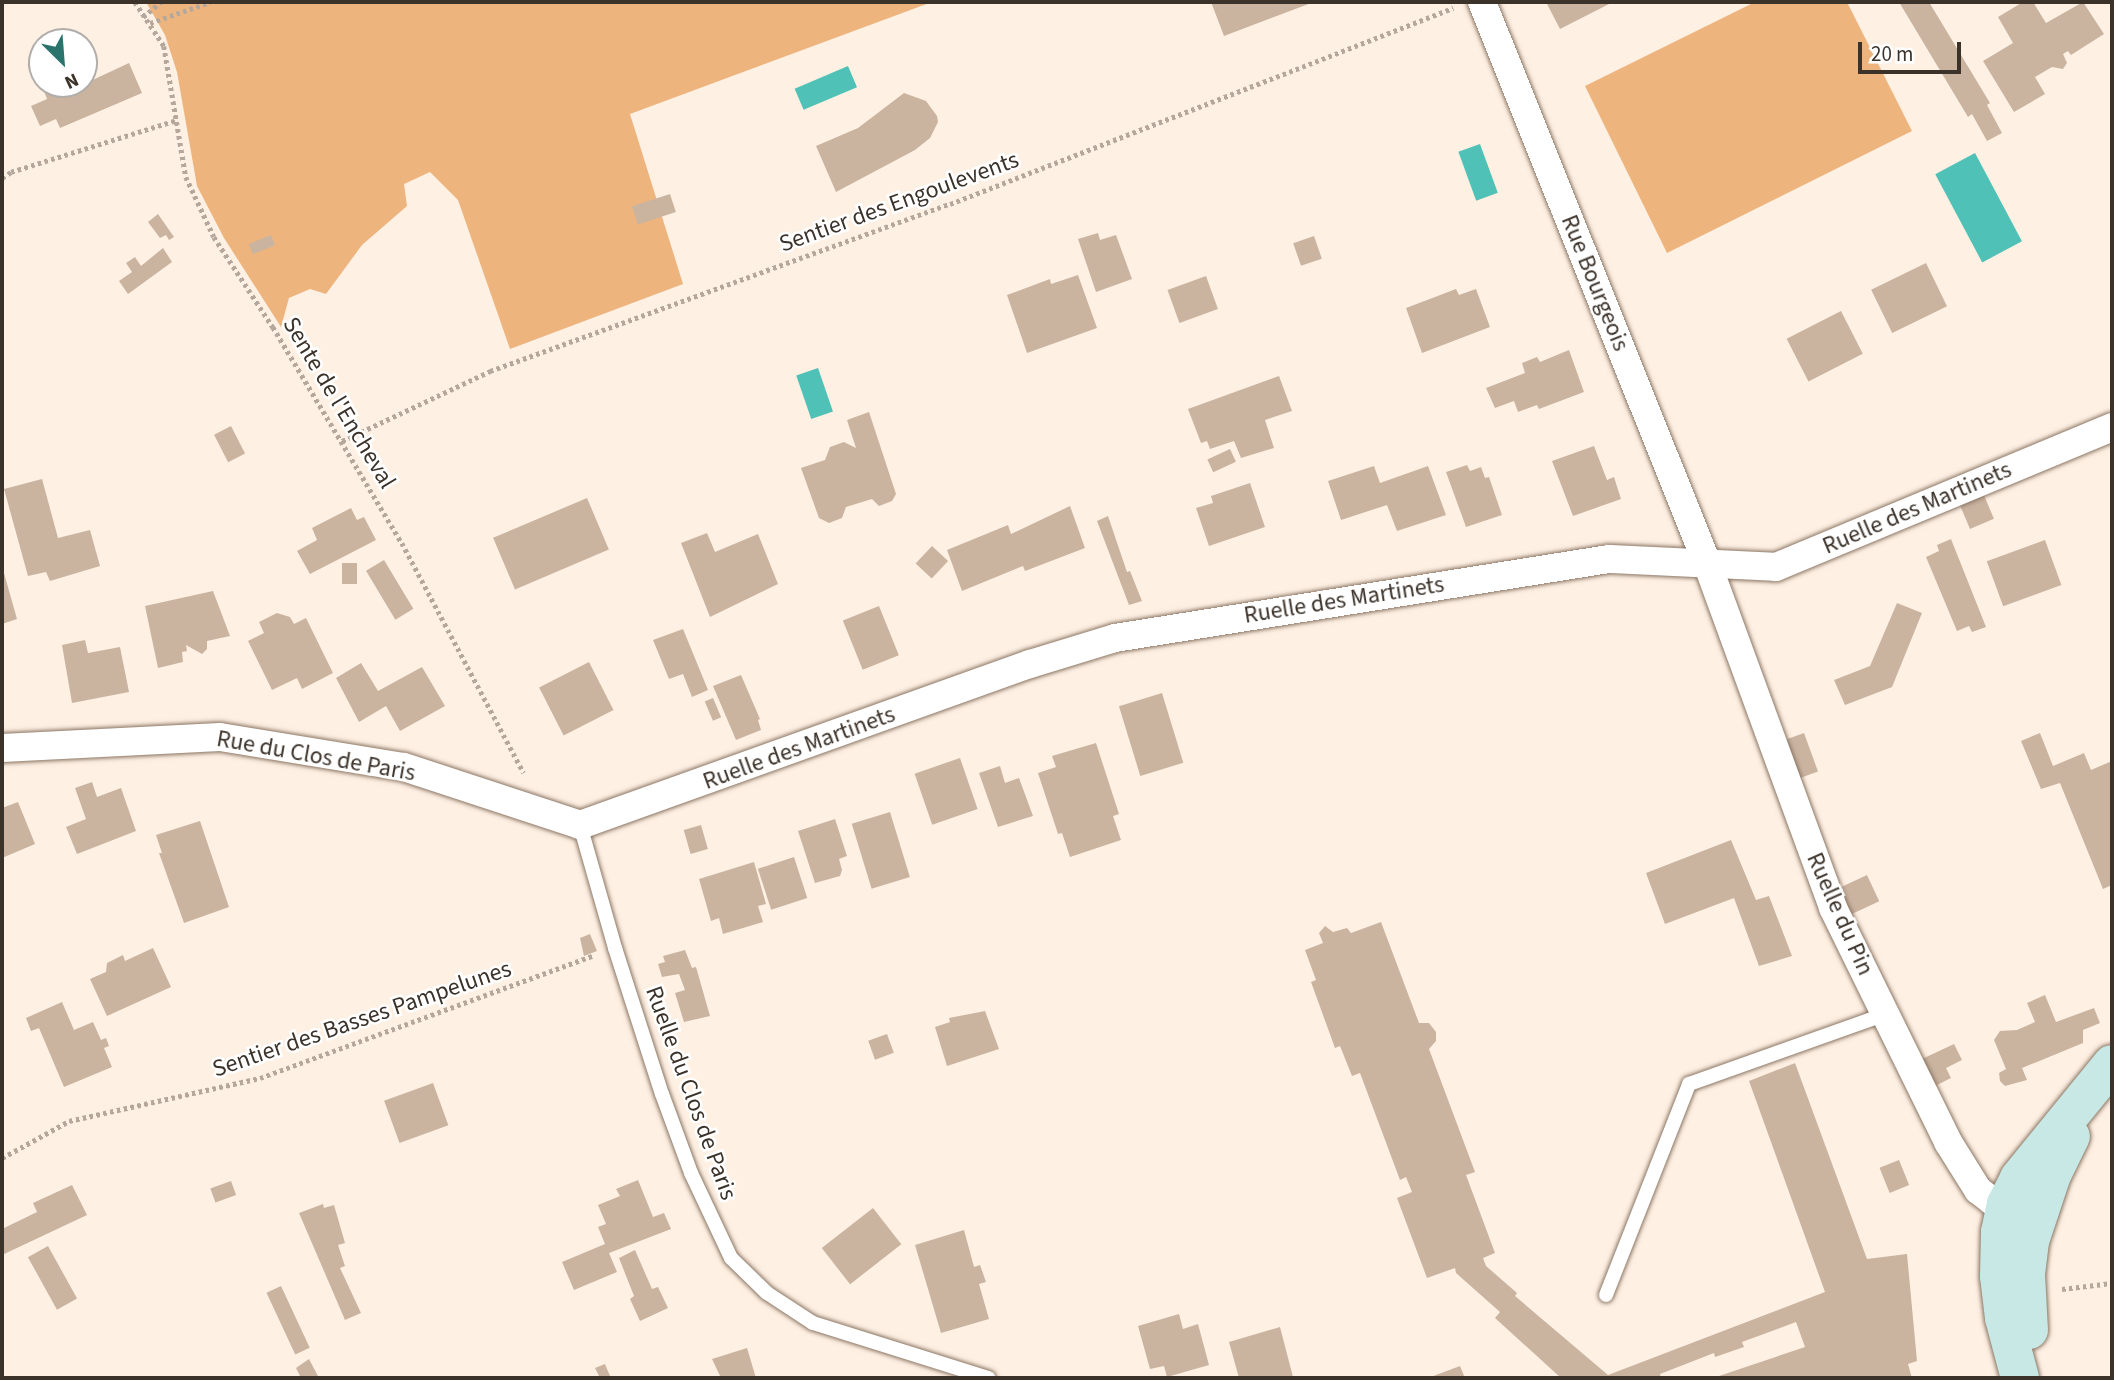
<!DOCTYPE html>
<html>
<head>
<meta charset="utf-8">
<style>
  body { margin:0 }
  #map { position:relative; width:2114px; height:1380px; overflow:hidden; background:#fef0e3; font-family:"Source Sans 3",sans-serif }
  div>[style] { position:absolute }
  .green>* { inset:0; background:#eeb47e }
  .water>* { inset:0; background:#4fc1b6; transform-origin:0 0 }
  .building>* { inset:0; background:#cab4a0; transform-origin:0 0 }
  .path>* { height:4.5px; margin-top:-2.25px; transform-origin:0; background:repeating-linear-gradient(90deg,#b4a89d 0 3.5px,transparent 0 7px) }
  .roads { filter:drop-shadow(0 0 2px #8b7664) drop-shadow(0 0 2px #8b7664) }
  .lane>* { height:14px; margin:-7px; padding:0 7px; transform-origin:7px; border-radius:7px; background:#fff }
  .street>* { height:28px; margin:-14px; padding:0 14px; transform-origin:14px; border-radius:14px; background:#fff }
  .secondary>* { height:38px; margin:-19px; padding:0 19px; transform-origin:19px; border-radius:19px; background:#c7e8e5 }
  span { translate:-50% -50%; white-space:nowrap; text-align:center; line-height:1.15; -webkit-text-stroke:5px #fff; paint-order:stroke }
  .street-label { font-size:24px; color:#3b322a }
  .frame { position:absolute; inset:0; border:4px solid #3b322a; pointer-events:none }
  .north { position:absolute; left:28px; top:28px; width:70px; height:70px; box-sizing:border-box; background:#fff; border:2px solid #b1adaa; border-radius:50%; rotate:155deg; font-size:19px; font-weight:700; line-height:28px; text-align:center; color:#3b322a }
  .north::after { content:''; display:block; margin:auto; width:24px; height:32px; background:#2b746d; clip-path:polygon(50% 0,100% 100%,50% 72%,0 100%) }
  .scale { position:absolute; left:1858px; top:42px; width:103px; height:32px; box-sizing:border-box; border:4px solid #3b322a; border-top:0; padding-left:9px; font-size:21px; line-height:24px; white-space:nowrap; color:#3b322a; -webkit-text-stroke:5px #fff; paint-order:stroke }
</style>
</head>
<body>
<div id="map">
  <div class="green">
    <div style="clip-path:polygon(146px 2px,932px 2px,630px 114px,683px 284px,510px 349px,458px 200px,430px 172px,404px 184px,407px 206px,362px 245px,326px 294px,310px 289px,289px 298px,281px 327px,224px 238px,197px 186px,177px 72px,165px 35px)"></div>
    <div style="clip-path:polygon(1755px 2px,1847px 2px,1912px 131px,1667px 253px,1585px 86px)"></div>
  </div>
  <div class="water">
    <div style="left:848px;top:66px;width:23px;height:58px;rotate:67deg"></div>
    <div style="left:1480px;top:144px;width:52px;height:23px;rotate:70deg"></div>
    <div style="left:1975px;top:153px;width:100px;height:45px;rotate:62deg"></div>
    <div style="left:818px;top:368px;width:46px;height:23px;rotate:71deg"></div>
  </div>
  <div class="building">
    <div style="clip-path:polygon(1211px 2px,1314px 2px,1224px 36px)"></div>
    <div style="clip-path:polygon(1546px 2px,1613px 2px,1560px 29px)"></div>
    <div style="clip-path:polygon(1899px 2px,1929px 2px,1990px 103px,1987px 105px,2002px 133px,1987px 141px,1972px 114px,1968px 117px)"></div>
    <div style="clip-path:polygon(2023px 2px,2033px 2px,2046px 23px,2083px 2px,2104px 34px,2071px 55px,2068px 51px,2063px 54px,2067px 63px,2063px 69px,2052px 67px,2035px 77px,2045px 94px,2014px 112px,1983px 61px,2013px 43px,1998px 17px)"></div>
    <div style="clip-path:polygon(129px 63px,142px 93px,60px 128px,56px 119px,40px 126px,31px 106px,47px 99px,42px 86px,84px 84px)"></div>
    <div style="clip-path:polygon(904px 93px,926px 101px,937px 116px,938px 122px,930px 138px,915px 150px,836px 192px,816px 146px,858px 128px)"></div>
    <div style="left:670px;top:194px;width:19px;height:40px;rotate:72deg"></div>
    <div style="clip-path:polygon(158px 214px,174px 237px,169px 240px,166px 235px,160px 238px,148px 222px)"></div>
    <div style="clip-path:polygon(1098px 233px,1100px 240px,1116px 235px,1132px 279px,1096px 292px,1078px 239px)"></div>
    <div style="left:271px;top:235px;width:11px;height:24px;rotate:68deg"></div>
    <div style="left:1314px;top:236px;width:24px;height:22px;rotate:71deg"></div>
    <div style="clip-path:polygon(163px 248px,172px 262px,128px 294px,119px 281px,132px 272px,126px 263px,135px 257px,141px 266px)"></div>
    <div style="left:1926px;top:263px;width:48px;height:61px;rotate:64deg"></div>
    <div style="clip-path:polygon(1078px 275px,1097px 328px,1027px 353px,1007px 295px,1050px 279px,1051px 284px)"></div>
    <div style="left:1206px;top:276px;width:35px;height:41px;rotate:70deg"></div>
    <div style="clip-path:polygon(1456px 289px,1459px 295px,1476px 289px,1490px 327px,1422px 353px,1406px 308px)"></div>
    <div style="left:1841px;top:311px;width:48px;height:61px;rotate:63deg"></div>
    <div style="clip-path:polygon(1569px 350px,1584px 392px,1539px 409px,1537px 405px,1518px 412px,1514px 401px,1495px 408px,1486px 388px,1525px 373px,1522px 363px,1537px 357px,1540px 362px)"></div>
    <div style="clip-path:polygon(1279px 376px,1292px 411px,1265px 420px,1274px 448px,1241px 458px,1234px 441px,1210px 449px,1207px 441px,1201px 443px,1188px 409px)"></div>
    <div style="clip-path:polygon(869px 412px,896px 494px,892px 501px,879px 506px,872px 499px,846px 507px,842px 518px,829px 523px,819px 518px,801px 468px,825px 460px,830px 447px,844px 442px,856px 448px,847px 420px)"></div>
    <div style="left:231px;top:426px;width:31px;height:19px;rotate:63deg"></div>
    <div style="clip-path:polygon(1594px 446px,1607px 480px,1614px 477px,1621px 499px,1573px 516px,1552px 461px)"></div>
    <div style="left:1230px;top:449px;width:14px;height:25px;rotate:65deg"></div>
    <div style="clip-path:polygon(1467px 465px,1470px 471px,1481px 467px,1485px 478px,1489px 477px,1502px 515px,1466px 527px,1446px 472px)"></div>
    <div style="clip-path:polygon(1374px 466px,1380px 483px,1428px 466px,1446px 515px,1397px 531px,1387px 505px,1341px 520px,1328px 481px)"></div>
    <div style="clip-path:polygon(42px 479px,58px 538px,90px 530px,100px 566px,50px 581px,46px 572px,28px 576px,4px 489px)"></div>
    <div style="clip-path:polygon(1250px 483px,1265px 527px,1209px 546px,1196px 508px,1213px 503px,1211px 496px)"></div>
    <div style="left:1983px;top:493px;width:28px;height:26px;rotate:67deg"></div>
    <div style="left:587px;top:498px;width:56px;height:102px;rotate:67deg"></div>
    <div style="clip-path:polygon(1070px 506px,1085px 548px,1025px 571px,1023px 566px,962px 591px,947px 550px,1008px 525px,1011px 534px)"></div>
    <div style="clip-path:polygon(351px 508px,357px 520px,364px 517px,376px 540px,310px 574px,297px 551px,317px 540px,312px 528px)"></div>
    <div style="clip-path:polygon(1108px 516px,1127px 572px,1130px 571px,1142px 601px,1129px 605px,1097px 521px)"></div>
    <div style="clip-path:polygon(707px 533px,715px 552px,758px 534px,778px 584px,710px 617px,681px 543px)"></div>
    <div style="clip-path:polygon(1951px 539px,1986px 627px,1972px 632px,1969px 626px,1957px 631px,1926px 557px,1939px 551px,1937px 545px)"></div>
    <div style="left:2045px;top:540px;width:48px;height:62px;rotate:70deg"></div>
    <div style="left:932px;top:546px;width:22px;height:24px;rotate:43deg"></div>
    <div style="left:384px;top:560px;width:57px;height:21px;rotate:59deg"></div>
    <div style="left:357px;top:563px;width:21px;height:15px;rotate:90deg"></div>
    <div style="clip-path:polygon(2px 566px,17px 619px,2px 624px)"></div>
    <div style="clip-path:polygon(213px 591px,230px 636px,207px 641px,207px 649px,202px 654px,186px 645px,187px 651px,182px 652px,183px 662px,158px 668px,145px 606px)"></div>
    <div style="clip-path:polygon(1897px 603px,1922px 613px,1892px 687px,1845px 705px,1834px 680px,1870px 666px)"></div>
    <div style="left:879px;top:606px;width:53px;height:39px;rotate:68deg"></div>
    <div style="clip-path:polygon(277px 613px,290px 617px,294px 624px,306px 618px,333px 673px,302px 689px,297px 678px,272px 690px,248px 641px,264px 633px,259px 622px)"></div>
    <div style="clip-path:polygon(683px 629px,708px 690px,692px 697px,683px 674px,669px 679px,653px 640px)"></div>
    <div style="clip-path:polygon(85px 640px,88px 653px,120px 647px,129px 692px,72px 703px,62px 645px)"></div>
    <div style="left:589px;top:662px;width:54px;height:56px;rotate:63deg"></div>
    <div style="clip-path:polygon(361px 663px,378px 691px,422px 667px,445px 706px,400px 731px,386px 706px,359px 722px,336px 678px)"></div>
    <div style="clip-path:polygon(741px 675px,760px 719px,758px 720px,761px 730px,736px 740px,713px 686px)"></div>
    <div style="left:1162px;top:693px;width:73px;height:45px;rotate:73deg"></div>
    <div style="left:713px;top:698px;width:21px;height:9px;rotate:67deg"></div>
    <div style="left:1804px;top:733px;width:41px;height:22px;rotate:70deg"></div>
    <div style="clip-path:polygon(2040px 733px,2053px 766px,2084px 753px,2091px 770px,2112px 761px,2112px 885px,2103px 889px,2060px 783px,2041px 789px,2021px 741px)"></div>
    <div style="clip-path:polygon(1096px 743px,1119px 814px,1113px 816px,1121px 840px,1070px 857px,1062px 833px,1058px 834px,1038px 773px,1056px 767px,1052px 756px)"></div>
    <div style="left:960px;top:758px;width:54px;height:48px;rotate:71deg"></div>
    <div style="clip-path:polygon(1000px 766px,1005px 783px,1019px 778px,1033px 816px,998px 827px,979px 773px)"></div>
    <div style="clip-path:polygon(92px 782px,97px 797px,121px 788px,136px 831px,77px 854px,66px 827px,86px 819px,75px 788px)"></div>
    <div style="clip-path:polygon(18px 802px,35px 844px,2px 858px,2px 808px)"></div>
    <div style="left:890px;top:812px;width:68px;height:40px;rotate:73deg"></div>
    <div style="clip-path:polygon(835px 819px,847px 856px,839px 859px,842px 870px,840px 876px,815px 883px,798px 831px)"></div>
    <div style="clip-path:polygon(200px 821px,229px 907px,184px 923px,159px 853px,162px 853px,156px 835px)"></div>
    <div style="left:701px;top:825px;width:25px;height:18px;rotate:74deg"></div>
    <div style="clip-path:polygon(1731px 840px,1756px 900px,1769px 896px,1792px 956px,1759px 966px,1734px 898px,1665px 924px,1646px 873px)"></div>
    <div style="left:794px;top:857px;width:43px;height:38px;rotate:72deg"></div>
    <div style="clip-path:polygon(754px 862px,766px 904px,758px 906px,763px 922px,723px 934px,719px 918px,711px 921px,699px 879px)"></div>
    <div style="left:1867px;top:875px;width:29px;height:32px;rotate:65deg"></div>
    <div style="clip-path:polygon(1381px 922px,1419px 1023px,1429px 1023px,1436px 1032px,1436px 1041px,1429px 1049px,1475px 1172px,1466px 1175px,1495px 1253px,1483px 1258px,1486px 1266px,1517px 1293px,1515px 1296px,1608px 1375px,1825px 1292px,1749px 1081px,1795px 1063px,1867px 1259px,1907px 1254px,1917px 1361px,1908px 1364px,1912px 1378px,1713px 1378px,1805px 1347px,1796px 1322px,1742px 1342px,1744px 1347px,1715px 1357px,1714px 1353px,1660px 1374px,1661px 1378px,1561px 1378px,1495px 1318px,1500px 1312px,1456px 1273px,1455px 1268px,1427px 1278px,1397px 1198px,1412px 1192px,1406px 1177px,1400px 1180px,1360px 1073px,1352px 1076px,1340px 1046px,1335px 1048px,1311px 982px,1316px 980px,1305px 950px,1323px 943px,1319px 933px,1325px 926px,1333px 932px,1347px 928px,1351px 933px)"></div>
    <div style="clip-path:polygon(590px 934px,597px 951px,584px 956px,580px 938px)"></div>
    <div style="clip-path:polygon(153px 948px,171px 987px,107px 1016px,90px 979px,106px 972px,107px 963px,123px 955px,125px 961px)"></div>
    <div style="clip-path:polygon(685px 950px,692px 968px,696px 967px,710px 1016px,684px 1022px,675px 993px,685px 990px,679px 974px,662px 977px,658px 964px,665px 962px,663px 956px)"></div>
    <div style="clip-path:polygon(2045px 995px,2056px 1022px,2094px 1008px,2100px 1023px,2083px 1030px,2083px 1043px,2022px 1068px,2027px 1080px,2005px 1086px,2000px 1081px,1999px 1073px,2006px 1069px,1994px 1040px,2000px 1031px,2017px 1030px,2035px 1022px,2027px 1003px)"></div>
    <div style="clip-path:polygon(62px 1002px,74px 1030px,93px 1022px,101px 1040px,106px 1038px,109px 1046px,104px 1048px,112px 1067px,64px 1087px,39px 1028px,31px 1031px,26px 1018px)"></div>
    <div style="clip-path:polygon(985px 1011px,999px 1049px,947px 1066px,935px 1027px,950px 1022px,949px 1018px)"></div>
    <div style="left:887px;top:1034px;width:20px;height:20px;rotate:70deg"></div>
    <div style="clip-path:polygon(1954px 1044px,1962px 1060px,1946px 1068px,1951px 1078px,1935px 1086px,1922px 1059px)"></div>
    <div style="left:433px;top:1083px;width:45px;height:52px;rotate:70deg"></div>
    <div style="left:1899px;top:1160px;width:27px;height:21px;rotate:68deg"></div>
    <div style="clip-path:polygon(638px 1180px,653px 1217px,664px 1213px,671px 1229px,609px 1253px,617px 1272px,574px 1290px,562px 1262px,605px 1244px,598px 1227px,606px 1224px,598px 1205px,620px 1196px,616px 1189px)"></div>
    <div style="left:231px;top:1181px;width:15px;height:22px;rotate:70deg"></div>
    <div style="clip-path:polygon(72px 1185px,87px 1215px,2px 1255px,2px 1229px,37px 1212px,33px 1203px)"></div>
    <div style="clip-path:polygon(323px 1204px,324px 1208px,334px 1205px,345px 1243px,338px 1245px,345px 1266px,340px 1268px,361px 1313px,345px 1320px,299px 1213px)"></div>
    <div style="left:873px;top:1208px;width:46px;height:65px;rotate:52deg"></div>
    <div style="clip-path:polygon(964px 1230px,974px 1267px,980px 1265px,986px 1282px,979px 1284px,989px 1319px,941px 1333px,915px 1245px)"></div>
    <div style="left:48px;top:1246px;width:60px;height:23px;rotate:61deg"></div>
    <div style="clip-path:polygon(635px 1250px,652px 1289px,658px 1287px,668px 1308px,640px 1321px,630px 1299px,634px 1296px,619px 1258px)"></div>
    <div style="left:281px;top:1286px;width:68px;height:16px;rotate:65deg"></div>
    <div style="clip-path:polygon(1179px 1314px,1183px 1329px,1198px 1324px,1209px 1365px,1167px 1377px,1164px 1366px,1150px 1369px,1138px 1326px)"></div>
    <div style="clip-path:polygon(1280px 1327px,1293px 1377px,1239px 1378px,1229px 1342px)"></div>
    <div style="clip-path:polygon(747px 1348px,756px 1378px,721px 1378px,712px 1359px)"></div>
    <div style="clip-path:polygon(309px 1359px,319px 1378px,301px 1378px,296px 1368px)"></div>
    <div style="clip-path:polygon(605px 1364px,607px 1369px,611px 1378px,600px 1378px,595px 1368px)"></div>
    <div style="clip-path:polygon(1460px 1366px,1465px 1378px,1428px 1378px)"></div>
  </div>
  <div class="path">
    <div style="left:135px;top:2px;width:53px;rotate:56.6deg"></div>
    <div style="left:164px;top:46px;width:133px;rotate:80.5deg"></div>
    <div style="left:186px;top:177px;width:66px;rotate:65deg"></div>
    <div style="left:214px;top:237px;width:108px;rotate:56.8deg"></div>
    <div style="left:273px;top:327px;width:252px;rotate:59.2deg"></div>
    <div style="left:402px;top:543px;width:260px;rotate:62.1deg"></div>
    <div style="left:143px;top:17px;width:23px;rotate:-40deg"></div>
    <div style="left:150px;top:23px;width:64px;rotate:-19.3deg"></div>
    <div style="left:2px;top:178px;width:11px;rotate:-34deg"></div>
    <div style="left:11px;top:172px;width:174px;rotate:-17.4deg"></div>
    <div style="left:342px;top:441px;width:164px;rotate:-25.3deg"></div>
    <div style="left:490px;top:371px;width:489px;rotate:-20deg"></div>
    <div style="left:950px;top:204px;width:540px;rotate:-21.29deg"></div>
    <div style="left:2px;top:1158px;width:77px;rotate:-28.9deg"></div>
    <div style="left:69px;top:1121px;width:196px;rotate:-12.7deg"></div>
    <div style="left:260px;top:1078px;width:356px;rotate:-20.2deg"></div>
    <div style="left:2062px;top:1289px;width:50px;rotate:-6.8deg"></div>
  </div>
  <div class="roads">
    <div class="lane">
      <div style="left:580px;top:825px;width:128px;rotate:74.1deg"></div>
      <div style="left:615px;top:948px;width:153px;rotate:72.2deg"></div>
      <div style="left:662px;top:1094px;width:84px;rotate:69.8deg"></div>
      <div style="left:691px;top:1173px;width:94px;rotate:64.8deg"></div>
      <div style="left:731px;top:1258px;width:50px;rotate:44.2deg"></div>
      <div style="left:767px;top:1293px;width:55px;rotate:33.1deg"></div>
      <div style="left:813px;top:1323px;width:184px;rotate:17.4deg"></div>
      <div style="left:1606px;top:1295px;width:227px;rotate:-68.5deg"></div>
      <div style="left:1689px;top:1084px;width:209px;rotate:-19.6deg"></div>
    </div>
    <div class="street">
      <div style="left:1482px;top:2px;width:604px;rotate:68.15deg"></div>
      <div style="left:1707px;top:563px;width:367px;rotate:69.9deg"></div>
      <div style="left:1833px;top:908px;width:261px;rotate:63.8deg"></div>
      <div style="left:1948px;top:1142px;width:57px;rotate:58deg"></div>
      <div style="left:1978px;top:1190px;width:18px;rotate:38deg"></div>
      <div style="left:1992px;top:1201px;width:30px;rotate:23deg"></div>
      <div style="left:2px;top:748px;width:218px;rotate:-2.9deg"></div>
      <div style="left:220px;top:737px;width:186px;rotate:9.3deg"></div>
      <div style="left:404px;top:767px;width:185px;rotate:18.2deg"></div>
      <div style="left:580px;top:825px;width:478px;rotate:-19.7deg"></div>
      <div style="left:1030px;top:664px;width:89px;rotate:-17deg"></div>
      <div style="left:1115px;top:638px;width:500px;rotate:-9.09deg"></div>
      <div style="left:1609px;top:559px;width:167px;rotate:2.7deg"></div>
      <div style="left:1776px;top:567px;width:364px;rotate:-22.6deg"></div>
    </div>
    <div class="secondary">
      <div style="left:2029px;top:1330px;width:56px;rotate:-93.1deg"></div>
      <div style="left:2026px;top:1274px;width:33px;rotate:-83deg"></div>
      <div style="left:2030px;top:1241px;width:70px;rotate:-71.6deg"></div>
      <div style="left:2052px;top:1175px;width:43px;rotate:-64deg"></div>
      <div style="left:2020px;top:1378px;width:62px;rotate:-104.9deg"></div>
      <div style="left:2004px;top:1318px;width:42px;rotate:-96.8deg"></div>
      <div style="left:1999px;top:1276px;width:44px;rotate:-88.7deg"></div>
      <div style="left:2000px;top:1232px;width:29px;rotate:-78deg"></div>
      <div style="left:2006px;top:1204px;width:29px;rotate:-63deg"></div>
      <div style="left:2019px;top:1178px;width:147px;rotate:-50.8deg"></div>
    </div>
  </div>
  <div class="street-label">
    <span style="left:899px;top:202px;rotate:-20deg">Sentier des Engoulevents</span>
    <span style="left:1595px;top:283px;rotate:68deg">Rue Bourgeois</span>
    <span style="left:339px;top:403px;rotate:59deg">Sente de l'Encheval</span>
    <span style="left:1917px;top:508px;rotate:-23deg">Ruelle des Martinets</span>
    <span style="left:1344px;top:600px;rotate:-9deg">Ruelle des Martinets</span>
    <span style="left:799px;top:748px;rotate:-20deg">Ruelle des Martinets</span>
    <span style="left:316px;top:756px;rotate:10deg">Rue du Clos de Paris</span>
    <span style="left:1840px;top:914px;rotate:66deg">Ruelle du Pin</span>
    <span style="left:362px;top:1019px;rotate:-19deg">Sentier des Basses Pampelunes</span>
    <span style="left:691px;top:1093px;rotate:70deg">Ruelle du Clos de Paris</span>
  </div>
  <div class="frame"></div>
  <div class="north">N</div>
  <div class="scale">20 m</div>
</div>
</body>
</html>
